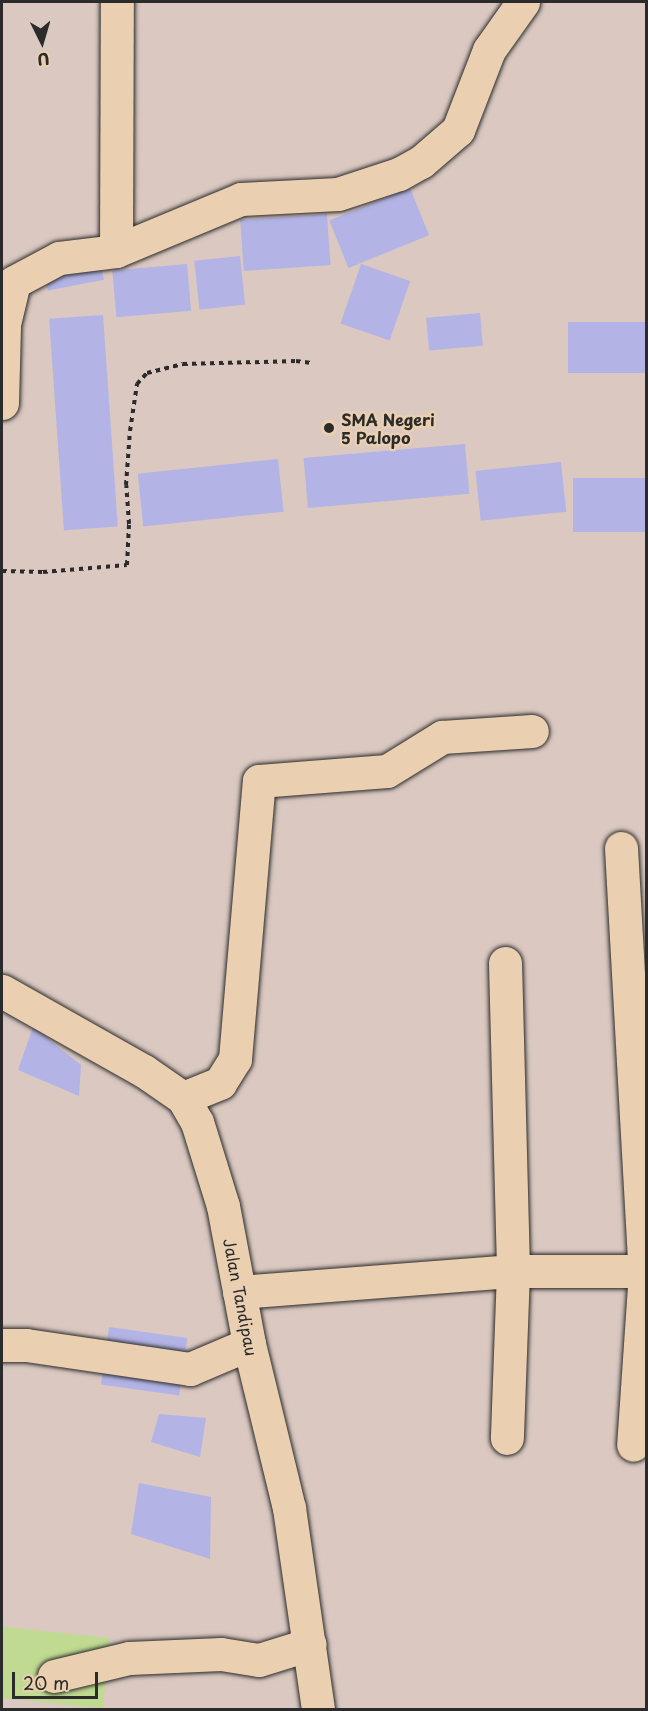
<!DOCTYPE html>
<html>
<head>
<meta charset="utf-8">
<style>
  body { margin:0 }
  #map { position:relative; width:648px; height:1711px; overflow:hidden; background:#dac8c1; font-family:"Playpen Sans",sans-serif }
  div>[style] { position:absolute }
  .green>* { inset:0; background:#c0da91; transform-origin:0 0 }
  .building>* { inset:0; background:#b3b4e5; transform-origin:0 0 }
  .path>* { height:4px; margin-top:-2px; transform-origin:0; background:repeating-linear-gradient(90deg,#2b2b2b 0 4.5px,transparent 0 9px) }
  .roads { filter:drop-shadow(0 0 2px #2b2b2b) drop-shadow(0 0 2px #2b2b2b) }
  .minor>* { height:33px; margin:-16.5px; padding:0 16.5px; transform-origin:16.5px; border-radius:16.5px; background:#ead0b1 }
  .tertiary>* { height:33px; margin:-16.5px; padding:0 16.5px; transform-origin:16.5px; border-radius:16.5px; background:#ead0b1 }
  .dots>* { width:16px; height:16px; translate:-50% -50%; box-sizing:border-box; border:3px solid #ead0b1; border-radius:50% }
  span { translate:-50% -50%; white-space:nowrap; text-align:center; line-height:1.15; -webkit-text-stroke:5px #ead0b1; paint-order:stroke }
  .poi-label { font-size:16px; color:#2b2b2b; font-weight:700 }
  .left { translate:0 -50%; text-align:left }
  .street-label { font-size:16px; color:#2b2b2b }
  .frame { position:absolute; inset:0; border:3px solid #2b2b2b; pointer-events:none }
  .north { position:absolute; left:12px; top:12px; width:60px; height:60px; -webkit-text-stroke:4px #ead0b1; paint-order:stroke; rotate:175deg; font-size:16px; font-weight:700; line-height:24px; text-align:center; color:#2b2b2b }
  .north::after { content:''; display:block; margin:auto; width:21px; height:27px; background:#2b2b2b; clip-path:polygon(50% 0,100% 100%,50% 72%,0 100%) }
  .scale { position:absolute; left:12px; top:1672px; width:86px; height:27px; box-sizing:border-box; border:3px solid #2b2b2b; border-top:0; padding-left:8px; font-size:18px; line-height:21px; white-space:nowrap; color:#2b2b2b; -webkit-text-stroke:4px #ead0b1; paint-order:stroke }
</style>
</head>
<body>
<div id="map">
  <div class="green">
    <div style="left:110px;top:1638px;width:71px;height:108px;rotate:96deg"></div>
  </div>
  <div class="building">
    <div style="left:410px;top:188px;width:51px;height:87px;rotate:68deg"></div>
    <div style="left:327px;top:214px;width:51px;height:87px;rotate:86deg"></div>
    <div style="left:240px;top:256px;width:49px;height:46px;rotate:84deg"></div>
    <div style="left:187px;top:264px;width:47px;height:75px;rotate:85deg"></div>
    <div style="left:361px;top:264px;width:52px;height:63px;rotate:19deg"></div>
    <div style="left:101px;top:265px;width:15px;height:57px;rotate:79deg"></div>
    <div style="left:480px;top:313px;width:33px;height:54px;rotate:85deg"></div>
    <div style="left:103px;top:315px;width:212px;height:54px;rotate:86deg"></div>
    <div style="left:646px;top:322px;width:51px;height:78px;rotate:90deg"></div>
    <div style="left:465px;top:444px;width:50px;height:162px;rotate:85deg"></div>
    <div style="left:278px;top:459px;width:53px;height:141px;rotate:84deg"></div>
    <div style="left:561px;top:462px;width:50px;height:86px;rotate:84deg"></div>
    <div style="left:646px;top:478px;width:54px;height:73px;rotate:90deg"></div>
    <div style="clip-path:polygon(33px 1027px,81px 1065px,79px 1096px,18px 1070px)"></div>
    <div style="left:109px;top:1327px;width:79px;height:58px;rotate:8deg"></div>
    <div style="clip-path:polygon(159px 1414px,206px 1418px,200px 1457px,151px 1442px)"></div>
    <div style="clip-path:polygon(139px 1483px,211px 1497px,210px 1559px,131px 1534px)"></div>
  </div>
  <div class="path">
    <div style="left:2px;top:571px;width:41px;rotate:1.4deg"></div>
    <div style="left:43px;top:572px;width:84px;rotate:-4.8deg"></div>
    <div style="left:127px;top:565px;width:41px;rotate:-87.2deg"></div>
    <div style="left:129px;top:524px;width:39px;rotate:-94deg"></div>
    <div style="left:126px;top:485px;width:54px;rotate:-85.8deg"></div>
    <div style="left:130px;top:431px;width:48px;rotate:-81.5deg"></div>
    <div style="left:137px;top:384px;width:15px;rotate:-48deg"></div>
    <div style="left:147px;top:373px;width:37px;rotate:-14deg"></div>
    <div style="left:183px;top:364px;width:113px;rotate:-1.5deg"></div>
    <div style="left:296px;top:361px;width:16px;rotate:7deg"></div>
  </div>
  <div class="roads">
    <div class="minor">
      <div style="left:116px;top:251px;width:249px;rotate:-89.8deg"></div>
      <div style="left:2px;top:403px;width:79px;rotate:-88.5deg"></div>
      <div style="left:4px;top:324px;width:43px;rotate:-76.6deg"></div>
      <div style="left:14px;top:282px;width:51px;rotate:-28.1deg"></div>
      <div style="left:59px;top:258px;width:57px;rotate:-7deg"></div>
      <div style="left:116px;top:251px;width:135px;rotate:-22.6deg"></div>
      <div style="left:241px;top:199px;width:97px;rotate:-3deg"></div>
      <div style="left:338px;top:194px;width:64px;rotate:-18.2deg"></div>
      <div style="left:399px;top:174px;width:25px;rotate:-29deg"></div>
      <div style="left:421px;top:162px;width:49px;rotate:-40.9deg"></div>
      <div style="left:458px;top:130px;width:86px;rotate:-68.8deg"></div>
      <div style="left:489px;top:50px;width:59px;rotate:-54.7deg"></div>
      <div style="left:621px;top:848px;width:424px;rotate:86.8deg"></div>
      <div style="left:505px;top:963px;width:308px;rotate:88.5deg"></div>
      <div style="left:513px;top:1271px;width:167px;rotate:92.1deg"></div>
      <div style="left:183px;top:1098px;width:40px;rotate:-22deg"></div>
      <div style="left:220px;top:1083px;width:28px;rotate:-58deg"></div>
      <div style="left:235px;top:1059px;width:279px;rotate:-85.1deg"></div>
      <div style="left:259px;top:781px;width:128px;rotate:-4.5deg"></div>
      <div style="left:387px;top:771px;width:65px;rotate:-31.7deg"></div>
      <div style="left:442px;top:737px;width:90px;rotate:-3.8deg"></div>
      <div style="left:239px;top:1292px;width:275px;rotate:-4.4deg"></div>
      <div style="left:513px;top:1271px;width:132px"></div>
      <div style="left:645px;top:1271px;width:174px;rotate:93.9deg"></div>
      <div style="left:2px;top:1345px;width:24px"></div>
      <div style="left:26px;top:1345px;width:166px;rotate:8.3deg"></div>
      <div style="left:190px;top:1369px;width:64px;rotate:-23deg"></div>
      <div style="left:54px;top:1676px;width:77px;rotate:-13.5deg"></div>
      <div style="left:129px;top:1658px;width:92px;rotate:-2.5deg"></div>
      <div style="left:221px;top:1654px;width:38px;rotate:9deg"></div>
      <div style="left:259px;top:1660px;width:53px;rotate:-17.4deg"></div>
    </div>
    <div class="tertiary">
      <div style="left:2px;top:991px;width:163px;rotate:29.4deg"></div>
      <div style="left:144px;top:1071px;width:47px;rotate:34.7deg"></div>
      <div style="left:183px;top:1098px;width:28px;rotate:60deg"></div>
      <div style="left:197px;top:1122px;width:88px;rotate:72.8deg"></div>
      <div style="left:223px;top:1206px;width:140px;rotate:79.3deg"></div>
      <div style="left:249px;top:1344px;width:169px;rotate:76.3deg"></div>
      <div style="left:289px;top:1508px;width:204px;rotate:81.8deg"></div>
    </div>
  </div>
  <div class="dots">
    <div style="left:329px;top:428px;background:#2b2b2b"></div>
  </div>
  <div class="poi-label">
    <span class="left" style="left:341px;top:428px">SMA Negeri<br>5 Palopo</span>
  </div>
  <div class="street-label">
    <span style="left:241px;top:1297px;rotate:79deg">Jalan Tandipau</span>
  </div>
  <div class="frame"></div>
  <div class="north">U</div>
  <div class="scale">20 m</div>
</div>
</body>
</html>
